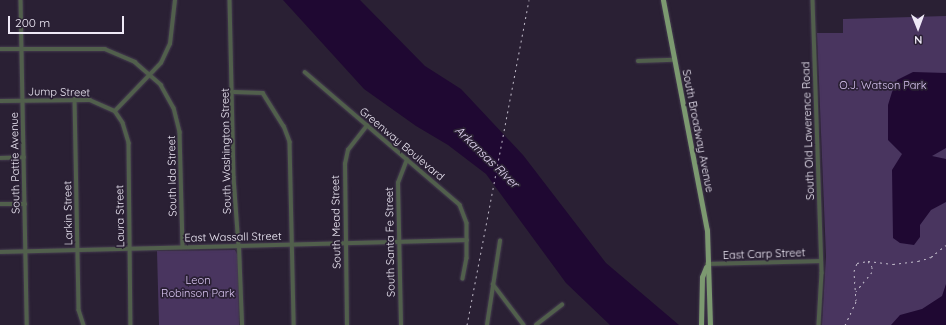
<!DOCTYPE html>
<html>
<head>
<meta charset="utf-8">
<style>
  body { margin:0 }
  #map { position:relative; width:946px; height:325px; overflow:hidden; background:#2a2034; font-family:Quicksand,sans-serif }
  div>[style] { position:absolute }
  .green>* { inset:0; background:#49355f }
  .water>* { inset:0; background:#1f0832 }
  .roads { filter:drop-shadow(0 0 1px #453c4f) drop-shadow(0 0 1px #453c4f) }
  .minor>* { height:3.5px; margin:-1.75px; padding:0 1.75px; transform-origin:1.75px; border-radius:1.75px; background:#515f4c }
  .tertiary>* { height:4px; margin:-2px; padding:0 2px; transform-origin:2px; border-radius:2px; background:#515f4c }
  .primary>* { height:5px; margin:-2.5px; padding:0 2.5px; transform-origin:2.5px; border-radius:2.5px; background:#7c9970 }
  .rail>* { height:1px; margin-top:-0.5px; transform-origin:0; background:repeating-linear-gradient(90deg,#c1bbca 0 2px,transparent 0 6px) }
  span { translate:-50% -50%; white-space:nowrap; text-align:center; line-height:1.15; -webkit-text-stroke:3.5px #2a2034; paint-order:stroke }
  .park-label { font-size:11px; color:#dbc7f4 }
  .street-label { font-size:11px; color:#eee9f6 }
  .water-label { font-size:12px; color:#e8dbf9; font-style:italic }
  .north { position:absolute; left:898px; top:8px; width:40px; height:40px; -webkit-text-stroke:3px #2a2034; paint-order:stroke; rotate:179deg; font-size:11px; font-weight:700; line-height:16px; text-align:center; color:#eee9f6 }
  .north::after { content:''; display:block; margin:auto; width:14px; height:18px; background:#eee9f6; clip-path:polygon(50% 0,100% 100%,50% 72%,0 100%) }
  .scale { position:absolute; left:8px; top:16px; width:116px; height:18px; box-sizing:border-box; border:2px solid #eee9f6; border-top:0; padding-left:5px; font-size:12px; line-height:14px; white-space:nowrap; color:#eee9f6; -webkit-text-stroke:3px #2a2034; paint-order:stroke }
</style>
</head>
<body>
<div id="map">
  <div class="green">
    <div style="clip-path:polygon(946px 16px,946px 325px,822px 325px,826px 256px,817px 33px,843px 33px,843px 19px)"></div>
    <div style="clip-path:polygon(235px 250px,238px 256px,239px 325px,159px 325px,157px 251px)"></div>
  </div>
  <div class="water">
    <div style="clip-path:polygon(283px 0,360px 0,425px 66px,461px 89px,523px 155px,606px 263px,679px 325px,610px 325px,566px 283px,486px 174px,448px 145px,416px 126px,364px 89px)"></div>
    <div style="clip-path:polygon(913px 72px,946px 73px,946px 148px,932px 156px,946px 159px,946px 202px,931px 210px,920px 225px,920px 237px,914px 245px,900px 243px,893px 238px,892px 170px,902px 154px,888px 140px,888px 105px,892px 92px,897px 80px)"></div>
    <div style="clip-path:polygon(946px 284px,946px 325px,891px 325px,900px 315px,922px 309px,942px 296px)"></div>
  </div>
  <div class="roads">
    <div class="minor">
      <div style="left:21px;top:0;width:325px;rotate:88.9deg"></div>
      <div style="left:230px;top:0;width:177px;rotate:88.7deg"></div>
      <div style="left:234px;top:177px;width:69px;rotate:85.9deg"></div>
      <div style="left:239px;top:246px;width:228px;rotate:-1.5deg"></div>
      <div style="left:813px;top:0;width:273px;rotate:88.1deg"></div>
      <div style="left:822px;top:273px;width:52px;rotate:93.3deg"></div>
      <div style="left:0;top:49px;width:105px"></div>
      <div style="left:105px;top:49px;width:33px;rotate:23deg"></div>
      <div style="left:135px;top:62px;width:35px;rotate:41deg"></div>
      <div style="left:161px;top:85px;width:26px;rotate:61deg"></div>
      <div style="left:174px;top:108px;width:25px;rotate:76deg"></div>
      <div style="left:180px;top:132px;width:115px;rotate:88.5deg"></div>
      <div style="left:638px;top:61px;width:36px;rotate:-2deg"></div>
      <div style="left:305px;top:72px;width:204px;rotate:40.6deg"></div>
      <div style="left:460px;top:205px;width:19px;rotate:69deg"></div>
      <div style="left:467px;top:223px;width:35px;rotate:90deg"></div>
      <div style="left:467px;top:258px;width:21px;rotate:101deg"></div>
      <div style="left:234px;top:92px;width:29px;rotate:2deg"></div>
      <div style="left:263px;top:93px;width:39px;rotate:58deg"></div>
      <div style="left:284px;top:126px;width:17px;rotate:69deg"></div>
      <div style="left:290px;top:142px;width:183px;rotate:88.7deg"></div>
      <div style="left:75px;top:99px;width:211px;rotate:88.9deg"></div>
      <div style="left:79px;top:310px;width:16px;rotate:72deg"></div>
      <div style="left:0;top:101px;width:90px;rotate:-0.6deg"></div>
      <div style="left:90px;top:100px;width:27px;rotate:24deg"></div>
      <div style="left:115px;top:111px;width:14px;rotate:56deg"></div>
      <div style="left:123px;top:123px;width:21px;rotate:73deg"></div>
      <div style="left:129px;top:143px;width:182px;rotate:89.4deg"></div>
      <div style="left:115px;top:111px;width:66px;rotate:-46.2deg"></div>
      <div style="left:161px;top:63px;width:21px;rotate:-65deg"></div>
      <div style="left:170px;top:44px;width:44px;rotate:-83.5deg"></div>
      <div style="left:0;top:158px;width:24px;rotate:-2deg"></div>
      <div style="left:0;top:204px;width:25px"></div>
      <div style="left:707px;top:264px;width:114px;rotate:-1.5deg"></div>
      <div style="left:493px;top:284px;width:51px;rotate:52.9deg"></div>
      <div style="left:347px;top:325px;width:161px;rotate:-90.7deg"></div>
      <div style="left:345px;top:164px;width:14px;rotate:-78deg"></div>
      <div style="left:348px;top:150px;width:31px;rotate:-52deg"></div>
      <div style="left:401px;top:325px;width:142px;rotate:-91.2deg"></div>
      <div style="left:398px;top:183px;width:25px;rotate:-69deg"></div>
      <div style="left:487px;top:325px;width:85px;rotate:-81.2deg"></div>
      <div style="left:536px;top:325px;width:33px;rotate:-38deg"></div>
    </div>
    <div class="tertiary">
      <div style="left:0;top:252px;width:239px;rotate:-1.4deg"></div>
      <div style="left:239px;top:246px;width:79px;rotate:87.8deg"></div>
    </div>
    <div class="primary">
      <div style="left:663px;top:0;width:234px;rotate:79.2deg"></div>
      <div style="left:707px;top:230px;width:95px;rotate:88.2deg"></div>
      <div style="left:701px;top:325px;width:48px;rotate:-88.8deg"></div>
      <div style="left:702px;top:277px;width:11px;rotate:-68deg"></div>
    </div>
  </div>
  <div class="rail">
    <div style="left:868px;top:261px;width:25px;rotate:7deg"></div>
    <div style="left:893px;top:264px;width:25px;rotate:-7deg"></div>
    <div style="left:918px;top:261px;width:14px;rotate:-17deg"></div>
    <div style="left:931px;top:257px;width:19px;rotate:-39deg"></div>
    <div style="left:467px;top:325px;width:331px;rotate:-79.2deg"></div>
    <div style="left:845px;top:325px;width:26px;rotate:-65deg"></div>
    <div style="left:856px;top:301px;width:30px;rotate:-94deg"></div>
    <div style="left:854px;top:271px;width:9px;rotate:-69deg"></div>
    <div style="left:857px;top:263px;width:11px;rotate:-10deg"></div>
    <div style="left:868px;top:261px;width:7px;rotate:56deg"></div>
    <div style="left:872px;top:267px;width:5px;rotate:90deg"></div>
    <div style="left:872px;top:272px;width:25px;rotate:130deg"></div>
  </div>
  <div class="park-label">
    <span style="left:883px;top:85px">O.J. Watson Park</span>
    <span style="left:198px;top:287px">Leon<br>Robinson Park</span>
  </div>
  <div class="street-label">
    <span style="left:59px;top:92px;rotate:1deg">Jump Street</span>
    <span style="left:698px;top:131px;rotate:79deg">South Broadway Avenue</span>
    <span style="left:808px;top:131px;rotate:-92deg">South Old Lawerence Road</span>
    <span style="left:402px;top:144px;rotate:40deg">Greenway Boulevard</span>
    <span style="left:226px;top:151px;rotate:-91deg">South Washington Street</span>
    <span style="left:15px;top:163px;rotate:-91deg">South Pattie Avenue</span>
    <span style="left:172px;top:176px;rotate:-91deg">South Ida Street</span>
    <span style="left:68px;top:213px;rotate:-91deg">Larkin Street</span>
    <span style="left:120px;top:216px;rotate:-91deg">Laura Street</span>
    <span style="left:336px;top:222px;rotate:-91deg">South Mead Street</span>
    <span style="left:233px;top:237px;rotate:-1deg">East Wassall Street</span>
    <span style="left:390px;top:242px;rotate:-91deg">South Santa Fe Street</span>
    <span style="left:764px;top:254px;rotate:-2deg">East Carp Street</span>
  </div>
  <div class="water-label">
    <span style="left:487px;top:157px;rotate:44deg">Arkansas River</span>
  </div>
  <div class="north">N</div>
  <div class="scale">200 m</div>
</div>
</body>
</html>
